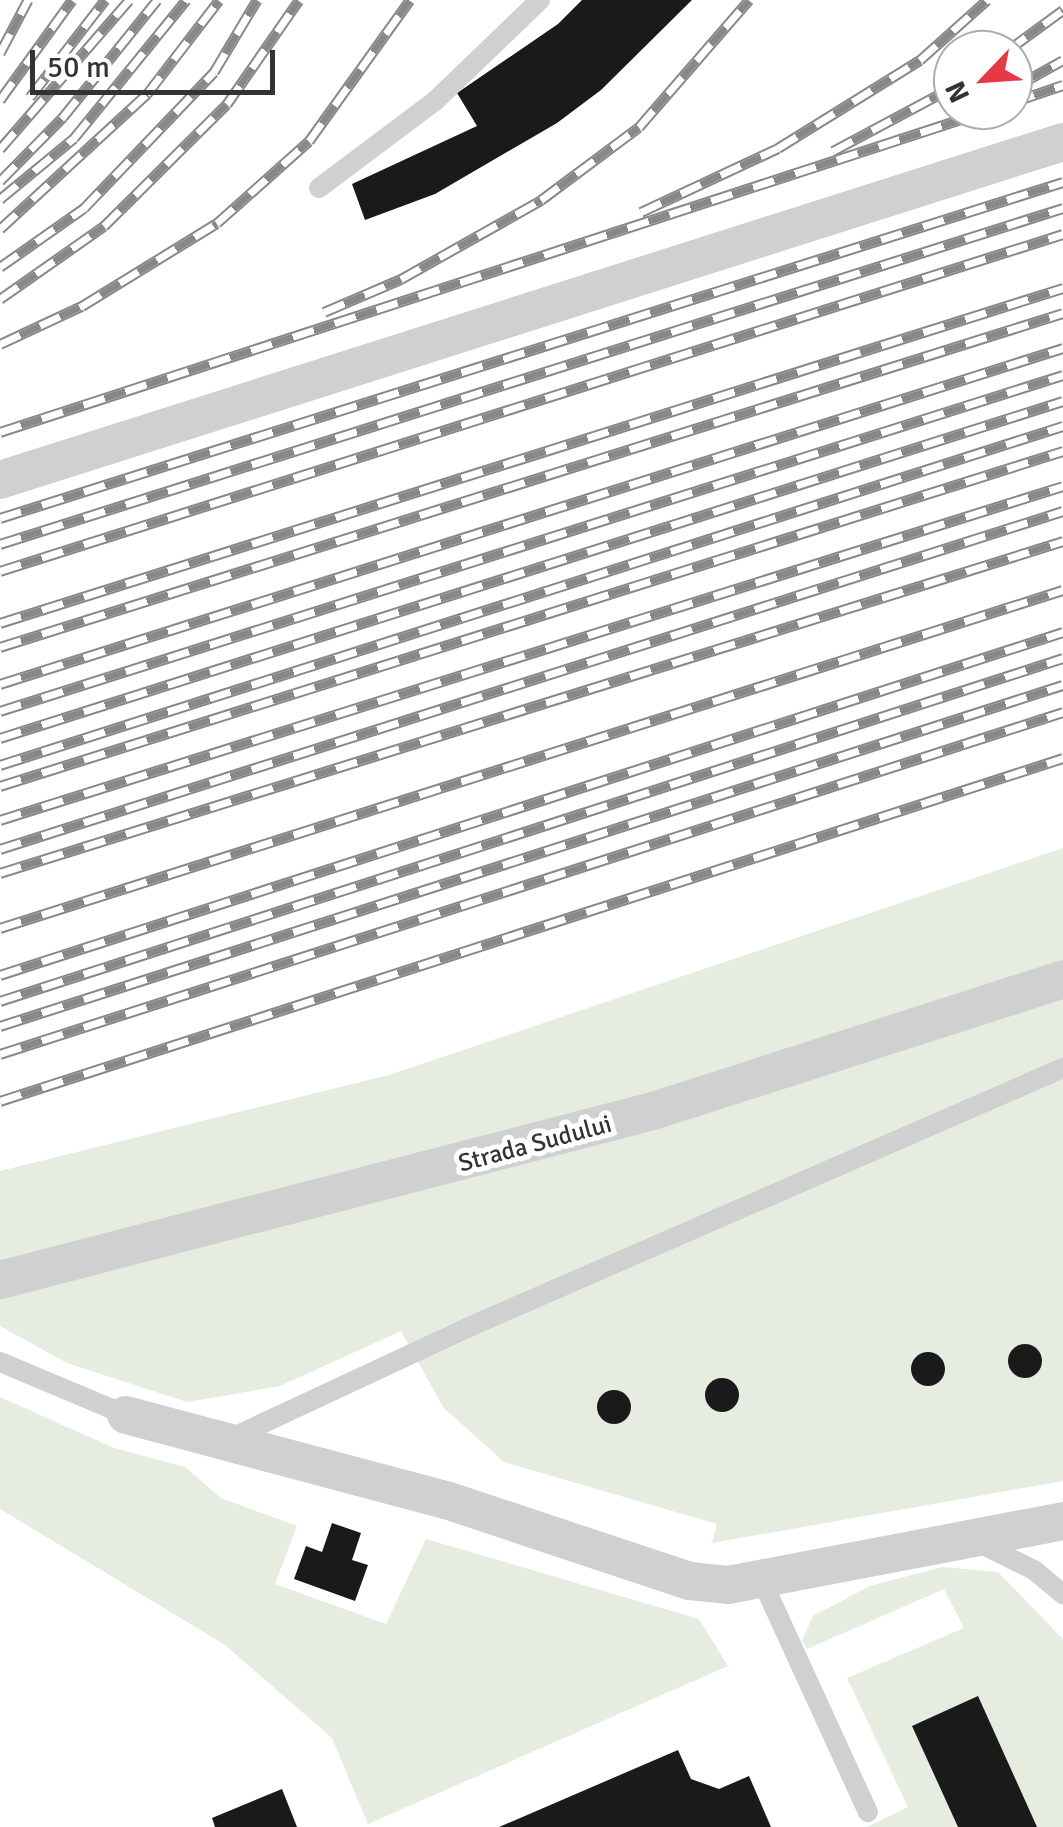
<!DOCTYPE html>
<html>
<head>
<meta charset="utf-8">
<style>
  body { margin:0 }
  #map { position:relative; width:1063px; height:1827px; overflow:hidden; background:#fff; font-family:Signika,sans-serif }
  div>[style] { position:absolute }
  .green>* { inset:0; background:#e6ecdf }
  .building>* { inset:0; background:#1a1a1a }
  .round { border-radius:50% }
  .lane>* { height:20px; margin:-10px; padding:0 10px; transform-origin:10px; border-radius:10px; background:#d0d0d0 }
  .street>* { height:38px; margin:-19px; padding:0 19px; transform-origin:19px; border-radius:19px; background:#d0d0d0 }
  .rail>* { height:11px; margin-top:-5.5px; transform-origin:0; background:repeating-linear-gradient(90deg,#fff 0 22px,#888 0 44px); box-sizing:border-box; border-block:2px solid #888 }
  span { translate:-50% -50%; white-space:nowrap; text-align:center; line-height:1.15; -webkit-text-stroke:10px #fff; paint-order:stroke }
  .street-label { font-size:25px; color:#333 }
  .north { position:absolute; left:933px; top:30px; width:100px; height:100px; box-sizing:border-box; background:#fff; border:2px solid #adadad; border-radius:50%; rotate:245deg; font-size:28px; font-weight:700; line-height:40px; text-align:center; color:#333 }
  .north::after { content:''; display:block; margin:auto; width:35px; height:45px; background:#e63946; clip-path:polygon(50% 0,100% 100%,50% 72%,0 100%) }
  .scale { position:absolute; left:30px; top:50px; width:245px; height:45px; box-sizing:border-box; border:5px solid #333; border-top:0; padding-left:12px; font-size:30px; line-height:35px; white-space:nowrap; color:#333; -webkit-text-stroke:8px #fff; paint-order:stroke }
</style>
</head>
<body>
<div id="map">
  <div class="green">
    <div style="clip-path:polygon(1063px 848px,1063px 1481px,712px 1543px,717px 1524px,504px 1462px,443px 1407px,401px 1331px,280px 1386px,187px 1402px,67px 1363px,0 1326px,0 1171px,389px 1075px)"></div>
    <div style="clip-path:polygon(0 1397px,114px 1448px,185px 1467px,221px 1498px,297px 1526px,275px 1584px,386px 1624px,426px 1539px,699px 1619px,728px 1666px,368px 1824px,332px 1738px,225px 1645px,0 1509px)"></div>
    <div style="clip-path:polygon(942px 1567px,998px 1572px,1063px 1639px,1063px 1827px,867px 1827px,908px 1807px,847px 1678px,964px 1628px,944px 1589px,807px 1649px,802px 1640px,813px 1616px,870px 1586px)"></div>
  </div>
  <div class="building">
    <div style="clip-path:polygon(582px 0,692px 0,601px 90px,557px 123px,435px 194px,365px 220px,352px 184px,477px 126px,457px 93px,558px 24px)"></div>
    <div class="round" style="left:1008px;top:1344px;width:34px;height:34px"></div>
    <div class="round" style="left:911px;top:1352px;width:34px;height:34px"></div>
    <div class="round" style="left:705px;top:1378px;width:34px;height:34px"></div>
    <div class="round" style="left:597px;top:1390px;width:34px;height:34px"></div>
    <div style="clip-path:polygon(332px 1523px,361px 1533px,352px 1560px,368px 1565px,355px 1601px,294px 1579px,306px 1546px,322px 1552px)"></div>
    <div style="clip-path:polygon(978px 1696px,1037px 1827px,958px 1827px,912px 1726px)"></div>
    <div style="clip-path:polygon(678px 1750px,691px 1779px,719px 1789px,749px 1776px,771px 1827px,499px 1827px)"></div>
    <div style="clip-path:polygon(282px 1789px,297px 1827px,215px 1827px,212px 1818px)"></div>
  </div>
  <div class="lane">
    <div style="left:319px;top:188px;width:145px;rotate:-36.9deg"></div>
    <div style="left:435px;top:101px;width:146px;rotate:-43.9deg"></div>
    <div style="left:0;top:1362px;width:137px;rotate:22.8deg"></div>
    <div style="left:229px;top:1439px;width:265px;rotate:-25deg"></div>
    <div style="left:469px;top:1327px;width:648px;rotate:-23.56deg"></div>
    <div style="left:975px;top:1541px;width:66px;rotate:26.2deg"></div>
    <div style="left:1034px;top:1570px;width:38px;rotate:40deg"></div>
    <div style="left:763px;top:1583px;width:252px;rotate:65.4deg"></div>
  </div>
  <div class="street">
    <div style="left:0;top:480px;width:1115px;rotate:-17.64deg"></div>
    <div style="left:0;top:1280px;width:675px;rotate:-14.51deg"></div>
    <div style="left:653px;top:1111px;width:431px;rotate:-17.8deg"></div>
    <div style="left:126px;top:1415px;width:331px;rotate:14.9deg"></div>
    <div style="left:446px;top:1500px;width:257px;rotate:18.4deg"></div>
    <div style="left:690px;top:1581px;width:38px;rotate:6deg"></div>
    <div style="left:728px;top:1585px;width:341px;rotate:-10.8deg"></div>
  </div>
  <div class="rail">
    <div style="left:1008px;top:50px;width:68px;rotate:-36deg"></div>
    <div style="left:0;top:53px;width:60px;rotate:-62.2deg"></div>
    <div style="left:1013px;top:88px;width:57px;rotate:-29.2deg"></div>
    <div style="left:30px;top:97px;width:123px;rotate:-52.3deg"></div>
    <div style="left:0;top:100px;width:123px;rotate:-54.2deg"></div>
    <div style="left:1013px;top:102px;width:53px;rotate:-18.8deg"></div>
    <div style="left:0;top:149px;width:197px;rotate:-49.1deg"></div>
    <div style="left:833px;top:151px;width:136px;rotate:-28.1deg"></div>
    <div style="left:0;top:181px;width:90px;rotate:-45.5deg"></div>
    <div style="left:63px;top:117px;width:150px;rotate:-51.2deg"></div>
    <div style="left:0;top:199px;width:96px;rotate:-39.5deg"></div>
    <div style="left:74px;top:138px;width:178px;rotate:-50.9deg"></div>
    <div style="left:641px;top:212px;width:151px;rotate:-25deg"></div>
    <div style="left:778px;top:148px;width:167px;rotate:-31.8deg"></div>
    <div style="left:920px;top:60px;width:90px;rotate:-41.8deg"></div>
    <div style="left:0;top:229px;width:200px;rotate:-42.6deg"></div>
    <div style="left:147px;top:94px;width:118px;rotate:-52.5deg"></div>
    <div style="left:0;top:267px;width:103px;rotate:-35.1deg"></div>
    <div style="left:84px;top:208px;width:188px;rotate:-46.3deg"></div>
    <div style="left:214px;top:72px;width:84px;rotate:-59.2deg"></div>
    <div style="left:0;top:299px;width:127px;rotate:-35.1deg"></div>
    <div style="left:104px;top:226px;width:173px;rotate:-44.8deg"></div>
    <div style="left:227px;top:104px;width:126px;rotate:-55.3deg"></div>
    <div style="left:324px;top:312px;width:84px;rotate:-23.2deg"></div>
    <div style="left:401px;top:279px;width:161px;rotate:-29.4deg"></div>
    <div style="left:541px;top:200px;width:122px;rotate:-36.7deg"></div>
    <div style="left:639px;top:127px;width:168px;rotate:-49.1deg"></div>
    <div style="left:0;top:344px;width:90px;rotate:-24.9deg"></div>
    <div style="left:82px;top:306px;width:158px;rotate:-31.6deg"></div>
    <div style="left:217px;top:223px;width:123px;rotate:-41.7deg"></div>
    <div style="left:309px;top:141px;width:173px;rotate:-54.4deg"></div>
    <div style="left:0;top:432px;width:1040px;rotate:-18.03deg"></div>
    <div style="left:0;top:518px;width:1115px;rotate:-17.54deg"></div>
    <div style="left:0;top:544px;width:1115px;rotate:-17.54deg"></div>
    <div style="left:0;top:571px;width:1115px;rotate:-17.59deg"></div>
    <div style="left:0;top:623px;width:1115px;rotate:-17.49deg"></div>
    <div style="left:0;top:647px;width:1114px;rotate:-17.44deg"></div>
    <div style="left:0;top:684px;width:1115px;rotate:-17.54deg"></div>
    <div style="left:0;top:711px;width:1115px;rotate:-17.54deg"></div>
    <div style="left:0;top:738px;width:1115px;rotate:-17.59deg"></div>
    <div style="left:0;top:765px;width:1116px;rotate:-17.69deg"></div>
    <div style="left:0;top:786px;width:1115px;rotate:-17.49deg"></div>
    <div style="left:0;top:820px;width:1114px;rotate:-17.44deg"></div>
    <div style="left:0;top:849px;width:1115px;rotate:-17.64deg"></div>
    <div style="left:0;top:873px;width:1114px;rotate:-17.34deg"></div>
    <div style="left:0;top:928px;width:1115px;rotate:-17.64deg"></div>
    <div style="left:0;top:975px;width:1117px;rotate:-17.88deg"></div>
    <div style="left:0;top:1001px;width:1117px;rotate:-17.88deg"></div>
    <div style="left:0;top:1026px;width:1116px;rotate:-17.79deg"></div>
    <div style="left:0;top:1054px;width:1117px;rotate:-17.83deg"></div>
    <div style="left:0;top:1101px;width:1117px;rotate:-17.88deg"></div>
  </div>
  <div class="street-label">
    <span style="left:535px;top:1144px;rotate:-15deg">Strada Sudului</span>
  </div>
  <div class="north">N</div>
  <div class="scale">50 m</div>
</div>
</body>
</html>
